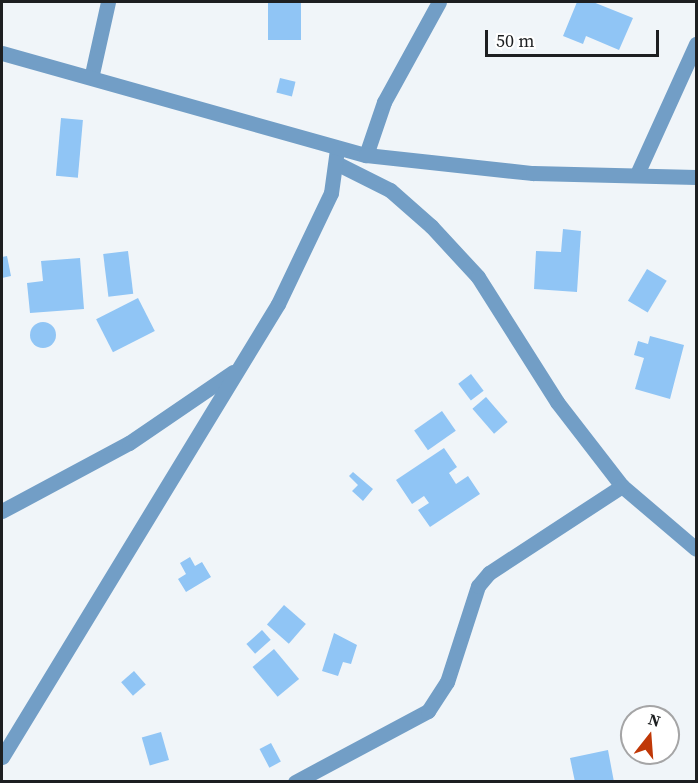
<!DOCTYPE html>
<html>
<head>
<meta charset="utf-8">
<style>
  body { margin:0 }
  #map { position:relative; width:698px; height:783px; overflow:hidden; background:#f0f5f9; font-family:"Source Serif 4",serif }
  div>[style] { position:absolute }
  .building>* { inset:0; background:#90c5f5; transform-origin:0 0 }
  .round { border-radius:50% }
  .minor>* { height:15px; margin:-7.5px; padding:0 7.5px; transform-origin:7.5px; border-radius:7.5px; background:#729ec6 }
  .tertiary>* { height:15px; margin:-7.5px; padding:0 7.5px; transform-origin:7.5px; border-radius:7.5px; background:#729ec6 }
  span { translate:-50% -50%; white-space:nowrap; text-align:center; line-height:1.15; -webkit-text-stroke:4.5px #fff; paint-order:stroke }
  .frame { position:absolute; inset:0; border:3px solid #1d1f21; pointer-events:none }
  .north { position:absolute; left:620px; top:705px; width:60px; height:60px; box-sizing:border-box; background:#fff; border:2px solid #a5a5a6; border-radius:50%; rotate:17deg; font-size:16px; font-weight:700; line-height:24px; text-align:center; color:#1d1f21 }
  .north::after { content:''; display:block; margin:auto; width:21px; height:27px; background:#c03807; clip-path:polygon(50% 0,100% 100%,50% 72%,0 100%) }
  .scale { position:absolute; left:485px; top:30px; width:174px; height:27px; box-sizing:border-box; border:3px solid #1d1f21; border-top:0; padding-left:8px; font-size:18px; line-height:21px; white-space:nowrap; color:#1d1f21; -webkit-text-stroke:4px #fff; paint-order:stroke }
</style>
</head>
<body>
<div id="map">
  <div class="building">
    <div style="left:268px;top:2px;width:33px;height:38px"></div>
    <div style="clip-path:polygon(577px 2px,593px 2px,633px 18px,619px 50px,586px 36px,583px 44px,563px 36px)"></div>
    <div style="left:280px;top:78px;width:16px;height:15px;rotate:14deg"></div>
    <div style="left:61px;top:118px;width:22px;height:58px;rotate:5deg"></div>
    <div style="clip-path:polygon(563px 229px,581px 231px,577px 292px,534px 289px,536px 251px,561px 252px)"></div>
    <div style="left:128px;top:251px;width:43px;height:25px;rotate:83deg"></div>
    <div style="clip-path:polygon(7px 256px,11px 276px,2px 278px,2px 257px)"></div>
    <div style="clip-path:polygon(80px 258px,84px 309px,30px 313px,27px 283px,43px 281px,41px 261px)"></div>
    <div style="left:647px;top:269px;width:23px;height:37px;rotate:31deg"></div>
    <div style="left:138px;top:298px;width:37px;height:47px;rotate:63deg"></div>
    <div class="round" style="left:30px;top:322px;width:26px;height:26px"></div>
    <div style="clip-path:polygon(650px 336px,684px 345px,670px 399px,635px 389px,644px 358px,634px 355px,638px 341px,648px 344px)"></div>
    <div style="left:471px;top:374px;width:21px;height:16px;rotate:53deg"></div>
    <div style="left:486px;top:397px;width:33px;height:18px;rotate:49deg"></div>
    <div style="left:442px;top:411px;width:24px;height:34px;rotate:55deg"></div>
    <div style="clip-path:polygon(444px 448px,457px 467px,449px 473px,456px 484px,468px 476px,480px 494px,430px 527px,418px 510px,429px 503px,424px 496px,412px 504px,396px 480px)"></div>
    <div style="clip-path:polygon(353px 472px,373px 489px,363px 501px,352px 491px,358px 485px,349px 476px)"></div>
    <div style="clip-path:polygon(190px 557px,195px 566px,202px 562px,211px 577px,186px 592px,178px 579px,186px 574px,180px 563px)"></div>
    <div style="left:284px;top:605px;width:29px;height:26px;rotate:41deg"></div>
    <div style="left:262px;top:630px;width:13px;height:21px;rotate:48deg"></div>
    <div style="clip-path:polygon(334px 633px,357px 645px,351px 664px,343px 662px,338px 676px,322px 671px)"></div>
    <div style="left:274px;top:649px;width:39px;height:28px;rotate:50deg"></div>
    <div style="left:134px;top:671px;width:18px;height:17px;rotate:49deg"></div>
    <div style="left:161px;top:732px;width:29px;height:20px;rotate:74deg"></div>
    <div style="left:271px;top:743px;width:21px;height:13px;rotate:62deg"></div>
    <div style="clip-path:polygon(608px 750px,614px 782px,575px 782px,570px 758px)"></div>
  </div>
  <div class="minor">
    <div style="left:92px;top:74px;width:74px;rotate:-77.5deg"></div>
    <div style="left:366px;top:155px;width:56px;rotate:-71.2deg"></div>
    <div style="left:384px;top:102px;width:114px;rotate:-61.2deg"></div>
    <div style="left:338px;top:164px;width:58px;rotate:26.6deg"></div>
    <div style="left:390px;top:190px;width:55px;rotate:41.3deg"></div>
    <div style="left:431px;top:226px;width:69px;rotate:47.3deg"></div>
    <div style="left:478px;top:277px;width:148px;rotate:57.7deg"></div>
    <div style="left:557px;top:402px;width:106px;rotate:52.3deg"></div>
    <div style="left:622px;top:486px;width:97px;rotate:40.4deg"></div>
    <div style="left:637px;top:174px;width:143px;rotate:-65.6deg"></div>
    <div style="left:2px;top:511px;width:144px;rotate:-28.2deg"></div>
    <div style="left:129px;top:443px;width:126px;rotate:-34.3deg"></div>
    <div style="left:2px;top:757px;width:530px;rotate:-58.65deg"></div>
    <div style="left:278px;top:304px;width:123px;rotate:-64.5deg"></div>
    <div style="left:331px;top:193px;width:44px;rotate:-82.2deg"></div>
    <div style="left:295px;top:782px;width:151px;rotate:-28.1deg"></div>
    <div style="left:428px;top:711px;width:35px;rotate:-57deg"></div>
    <div style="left:447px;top:682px;width:101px;rotate:-72.1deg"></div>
    <div style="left:478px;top:586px;width:17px;rotate:-50deg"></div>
    <div style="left:489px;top:573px;width:159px;rotate:-33.2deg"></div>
  </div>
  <div class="tertiary">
    <div style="left:2px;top:53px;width:378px;rotate:15.7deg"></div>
    <div style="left:366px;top:155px;width:168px;rotate:6.2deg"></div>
    <div style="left:533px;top:173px;width:163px;rotate:1.4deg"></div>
  </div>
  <div class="frame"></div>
  <div class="north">N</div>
  <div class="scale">50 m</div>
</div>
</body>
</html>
